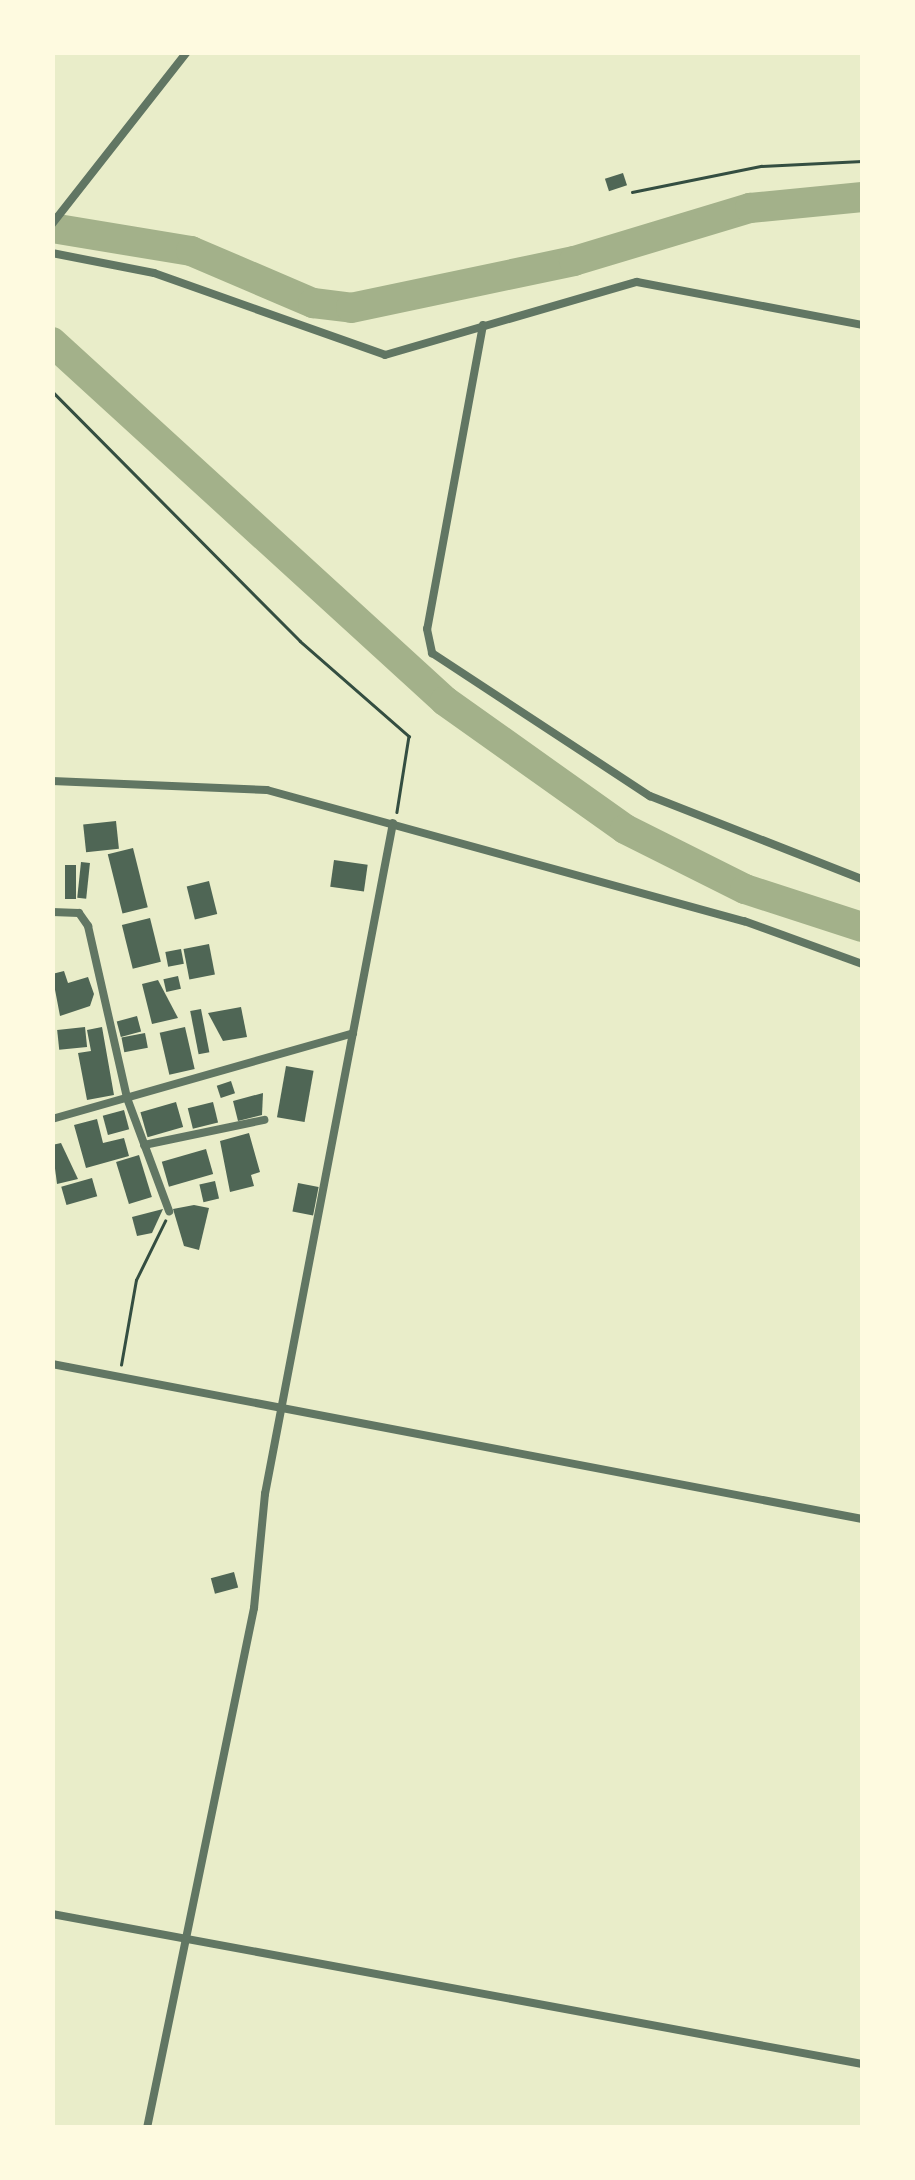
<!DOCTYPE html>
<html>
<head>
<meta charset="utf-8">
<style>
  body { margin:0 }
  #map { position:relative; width:915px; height:2180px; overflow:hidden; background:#e9edc9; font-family:"PT Sans",sans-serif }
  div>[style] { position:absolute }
  .river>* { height:30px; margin:-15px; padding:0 15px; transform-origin:15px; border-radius:15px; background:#a3b18a }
  .building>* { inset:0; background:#4f6655; transform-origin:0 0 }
  .path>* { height:2.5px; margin:-1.25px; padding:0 1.25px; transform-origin:1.25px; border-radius:1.25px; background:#344e41 }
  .minor>* { height:8px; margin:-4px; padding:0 4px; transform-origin:4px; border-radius:4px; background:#617663 }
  span { translate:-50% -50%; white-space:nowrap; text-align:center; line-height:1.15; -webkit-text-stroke:9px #fefae0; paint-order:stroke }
  .frame { position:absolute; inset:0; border:55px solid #fefae0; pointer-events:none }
</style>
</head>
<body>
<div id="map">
  <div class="river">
    <div style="left:52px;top:228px;width:141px;rotate:9.4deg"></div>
    <div style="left:191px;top:251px;width:133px;rotate:23.1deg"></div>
    <div style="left:313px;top:303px;width:38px;rotate:7deg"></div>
    <div style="left:351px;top:308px;width:228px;rotate:-11.9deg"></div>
    <div style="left:574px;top:261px;width:184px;rotate:-16.8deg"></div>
    <div style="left:750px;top:208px;width:113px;rotate:-5.6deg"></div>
    <div style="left:52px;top:342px;width:532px;rotate:42.41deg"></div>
    <div style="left:445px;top:701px;width:221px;rotate:35.4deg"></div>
    <div style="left:625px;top:829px;width:134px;rotate:26.6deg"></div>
    <div style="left:745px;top:889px;width:123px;rotate:18deg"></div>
  </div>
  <div class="building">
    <div style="left:623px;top:173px;width:13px;height:19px;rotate:72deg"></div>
    <div style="left:116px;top:821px;width:28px;height:33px;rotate:84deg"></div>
    <div style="left:133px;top:848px;width:61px;height:26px;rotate:76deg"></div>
    <div style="left:334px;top:860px;width:34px;height:27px;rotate:8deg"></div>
    <div style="left:81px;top:862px;width:9px;height:36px;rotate:6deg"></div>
    <div style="left:65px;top:865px;width:11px;height:34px"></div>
    <div style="left:209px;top:881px;width:34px;height:23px;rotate:76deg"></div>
    <div style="left:150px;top:918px;width:45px;height:29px;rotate:76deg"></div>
    <div style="left:209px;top:944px;width:31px;height:26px;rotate:79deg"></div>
    <div style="left:181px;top:949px;width:15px;height:16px;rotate:79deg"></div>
    <div style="clip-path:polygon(64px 971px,68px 983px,88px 977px,94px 994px,90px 1006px,60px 1016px,52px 974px)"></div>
    <div style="left:178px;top:976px;width:13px;height:15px;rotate:77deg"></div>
    <div style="clip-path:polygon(158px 980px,178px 1018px,152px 1024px,142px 984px)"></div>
    <div style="clip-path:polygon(241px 1007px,247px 1037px,223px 1041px,208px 1013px)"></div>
    <div style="left:201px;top:1009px;width:44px;height:11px;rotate:79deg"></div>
    <div style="left:137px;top:1016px;width:16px;height:21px;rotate:75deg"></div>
    <div style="left:85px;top:1027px;width:20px;height:28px;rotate:84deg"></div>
    <div style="clip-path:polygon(102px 1027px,114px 1095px,87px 1100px,78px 1053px,91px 1051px,87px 1030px)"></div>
    <div style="left:185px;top:1027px;width:43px;height:26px;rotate:77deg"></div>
    <div style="left:145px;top:1033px;width:15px;height:24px;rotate:79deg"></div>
    <div style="left:286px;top:1066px;width:28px;height:52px;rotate:10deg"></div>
    <div style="left:231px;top:1081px;width:13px;height:15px;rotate:72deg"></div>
    <div style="clip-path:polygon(263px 1093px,262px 1115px,238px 1121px,233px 1101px)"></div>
    <div style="left:176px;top:1102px;width:26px;height:37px;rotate:74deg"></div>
    <div style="left:213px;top:1102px;width:21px;height:26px;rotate:76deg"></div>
    <div style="left:124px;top:1110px;width:20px;height:22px;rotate:75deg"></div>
    <div style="clip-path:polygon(97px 1119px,103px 1143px,124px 1138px,129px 1156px,86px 1168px,74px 1125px)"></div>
    <div style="clip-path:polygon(249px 1133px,260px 1172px,251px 1175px,254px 1186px,230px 1192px,220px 1141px)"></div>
    <div style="clip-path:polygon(61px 1143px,78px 1179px,57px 1184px,52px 1145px)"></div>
    <div style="left:206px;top:1149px;width:26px;height:46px;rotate:74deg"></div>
    <div style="left:139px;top:1155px;width:44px;height:24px;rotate:73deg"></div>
    <div style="left:92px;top:1178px;width:19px;height:32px;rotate:74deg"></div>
    <div style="left:215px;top:1181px;width:18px;height:16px;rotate:77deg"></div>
    <div style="left:298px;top:1183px;width:21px;height:29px;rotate:11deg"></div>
    <div style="clip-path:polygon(194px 1205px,209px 1208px,199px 1250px,184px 1246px,173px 1209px)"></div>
    <div style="clip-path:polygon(163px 1209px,152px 1233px,137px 1236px,132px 1217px)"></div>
    <div style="left:234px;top:1572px;width:16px;height:24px;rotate:75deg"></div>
  </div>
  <div class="path">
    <div style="left:632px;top:192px;width:132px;rotate:-11.4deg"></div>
    <div style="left:761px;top:166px;width:101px;rotate:-2.8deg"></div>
    <div style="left:52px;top:391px;width:352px;rotate:45.2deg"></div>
    <div style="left:300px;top:641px;width:145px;rotate:41.1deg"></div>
    <div style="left:409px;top:736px;width:77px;rotate:99deg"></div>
    <div style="left:121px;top:1365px;width:86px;rotate:-80deg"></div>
    <div style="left:136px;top:1280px;width:66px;rotate:-63.8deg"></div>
  </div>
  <div class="minor">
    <div style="left:52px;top:224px;width:219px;rotate:-51.9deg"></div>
    <div style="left:52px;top:253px;width:104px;rotate:11.1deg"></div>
    <div style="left:154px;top:273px;width:245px;rotate:19.5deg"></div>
    <div style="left:385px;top:355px;width:262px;rotate:-16.2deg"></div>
    <div style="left:637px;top:282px;width:229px;rotate:10.8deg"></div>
    <div style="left:483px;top:325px;width:309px;rotate:100.4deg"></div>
    <div style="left:427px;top:629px;width:25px;rotate:78deg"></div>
    <div style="left:432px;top:653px;width:261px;rotate:33.3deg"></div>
    <div style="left:650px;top:796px;width:228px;rotate:21.4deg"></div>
    <div style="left:52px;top:781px;width:215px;rotate:2.4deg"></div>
    <div style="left:267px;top:790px;width:495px;rotate:15.4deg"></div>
    <div style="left:744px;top:921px;width:126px;rotate:20deg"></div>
    <div style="left:52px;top:912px;width:27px;rotate:2deg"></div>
    <div style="left:79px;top:913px;width:16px;rotate:55deg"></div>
    <div style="left:88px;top:926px;width:176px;rotate:77.2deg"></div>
    <div style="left:127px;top:1098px;width:121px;rotate:69.6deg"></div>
    <div style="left:52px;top:1119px;width:313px;rotate:-15.9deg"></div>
    <div style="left:144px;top:1145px;width:123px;rotate:-11.8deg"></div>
    <div style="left:52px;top:1364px;width:825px;rotate:10.83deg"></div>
    <div style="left:52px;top:1914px;width:824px;rotate:10.49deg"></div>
    <div style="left:147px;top:2128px;width:531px;rotate:-78.37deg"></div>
    <div style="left:254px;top:1608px;width:115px;rotate:-84.5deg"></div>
    <div style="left:265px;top:1494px;width:683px;rotate:-79.2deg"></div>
  </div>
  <div class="frame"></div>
</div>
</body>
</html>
